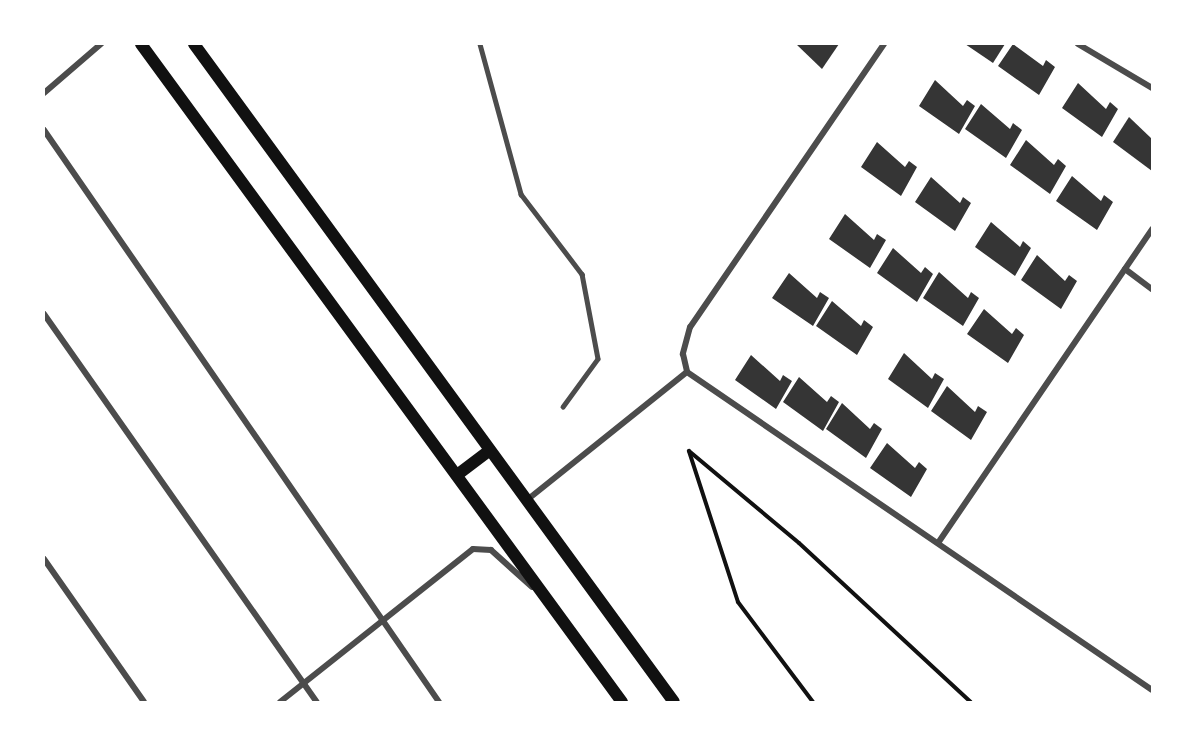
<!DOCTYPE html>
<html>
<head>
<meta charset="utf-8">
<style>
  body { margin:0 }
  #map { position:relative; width:1196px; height:746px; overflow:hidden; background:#fff; font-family:"Asap Condensed",sans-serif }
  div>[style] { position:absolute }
  .building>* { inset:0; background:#353535 }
  .path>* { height:4px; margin:-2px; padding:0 2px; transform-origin:2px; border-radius:2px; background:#111 }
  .service>* { height:4.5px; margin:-2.25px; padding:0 2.25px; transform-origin:2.25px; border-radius:2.25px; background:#4c4c4c }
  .minor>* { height:6px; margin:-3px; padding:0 3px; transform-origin:3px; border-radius:3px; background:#4c4c4c }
  .secondary>* { height:12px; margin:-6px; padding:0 6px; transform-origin:6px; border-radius:6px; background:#111 }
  span { translate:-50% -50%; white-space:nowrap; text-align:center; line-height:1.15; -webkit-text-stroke:6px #fff; paint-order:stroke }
  .frame { position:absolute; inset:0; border:45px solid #fff; pointer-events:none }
</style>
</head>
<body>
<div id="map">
  <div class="building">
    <div style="clip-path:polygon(796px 44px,839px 44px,822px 69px)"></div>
    <div style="clip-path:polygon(965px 44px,1005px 44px,993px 63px)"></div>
    <div style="clip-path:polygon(1013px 44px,1043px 66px,1046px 60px,1055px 67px,1039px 95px,998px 66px)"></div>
    <div style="clip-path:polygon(935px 80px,963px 106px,967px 100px,975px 106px,959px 134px,919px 106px)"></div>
    <div style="clip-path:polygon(1078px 83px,1106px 109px,1110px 102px,1118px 109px,1102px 137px,1062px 108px)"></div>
    <div style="clip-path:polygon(981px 104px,1010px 129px,1013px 123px,1022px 130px,1006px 158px,965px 129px)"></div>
    <div style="clip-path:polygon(1129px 117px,1152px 139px,1152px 171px,1113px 142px)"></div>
    <div style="clip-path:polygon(1026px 140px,1054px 165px,1058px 159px,1066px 166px,1050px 194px,1010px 165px)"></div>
    <div style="clip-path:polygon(877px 142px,905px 167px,909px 161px,917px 167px,901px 196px,861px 167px)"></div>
    <div style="clip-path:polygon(1072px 176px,1101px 201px,1104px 195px,1113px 202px,1097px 230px,1056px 201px)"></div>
    <div style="clip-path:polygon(931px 177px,960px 203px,963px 197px,971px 203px,955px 231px,915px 202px)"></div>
    <div style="clip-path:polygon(845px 214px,874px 240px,877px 234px,886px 240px,870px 268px,829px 239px)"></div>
    <div style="clip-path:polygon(991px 222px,1020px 247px,1023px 241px,1031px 248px,1015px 276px,975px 247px)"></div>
    <div style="clip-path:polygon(893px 248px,921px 273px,925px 267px,933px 274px,917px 302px,877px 273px)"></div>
    <div style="clip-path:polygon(1037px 255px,1065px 281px,1069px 275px,1077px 281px,1061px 309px,1021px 280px)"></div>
    <div style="clip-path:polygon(939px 272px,968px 298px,971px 292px,979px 298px,963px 326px,923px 298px)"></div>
    <div style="clip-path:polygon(789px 273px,817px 298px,820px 292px,829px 298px,813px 326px,772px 298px)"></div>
    <div style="clip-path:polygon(832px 301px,861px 326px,864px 320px,873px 327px,857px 355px,816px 326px)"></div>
    <div style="clip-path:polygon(984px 309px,1012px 334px,1016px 328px,1024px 335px,1008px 363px,967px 334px)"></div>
    <div style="clip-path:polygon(904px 353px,932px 379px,935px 373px,944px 379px,928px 408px,888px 379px)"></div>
    <div style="clip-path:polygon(751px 355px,780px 381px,783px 375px,792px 381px,776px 409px,735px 380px)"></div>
    <div style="clip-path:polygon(799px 377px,827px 402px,831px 396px,839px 402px,823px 431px,783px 402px)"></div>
    <div style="clip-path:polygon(947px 386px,975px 412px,978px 406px,987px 412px,971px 440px,931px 411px)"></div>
    <div style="clip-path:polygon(842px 403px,870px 429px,874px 423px,882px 429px,866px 458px,826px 429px)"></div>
    <div style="clip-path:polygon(887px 443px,915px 468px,919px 462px,927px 469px,911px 497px,870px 468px)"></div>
  </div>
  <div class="path">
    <div style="left:813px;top:702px;width:125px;rotate:-126.9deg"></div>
    <div style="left:738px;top:602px;width:159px;rotate:-108deg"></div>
    <div style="left:689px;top:451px;width:143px;rotate:39.9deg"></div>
    <div style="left:799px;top:543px;width:234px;rotate:42.8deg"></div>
  </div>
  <div class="service">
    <div style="left:480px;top:44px;width:156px;rotate:74.7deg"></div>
    <div style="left:521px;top:194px;width:101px;rotate:52.7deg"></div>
    <div style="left:582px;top:274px;width:86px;rotate:79.3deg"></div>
    <div style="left:598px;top:359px;width:59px;rotate:126.1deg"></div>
  </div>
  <div class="minor">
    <div style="left:884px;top:44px;width:343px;rotate:124.4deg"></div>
    <div style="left:690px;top:327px;width:28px;rotate:105deg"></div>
    <div style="left:683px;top:354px;width:18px;rotate:77deg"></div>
    <div style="left:687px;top:372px;width:563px;rotate:34.37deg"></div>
    <div style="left:1078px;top:44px;width:86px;rotate:30.7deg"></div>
    <div style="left:44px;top:93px;width:75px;rotate:-40.7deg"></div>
    <div style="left:44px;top:130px;width:695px;rotate:55.37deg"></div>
    <div style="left:1125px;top:269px;width:34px;rotate:37deg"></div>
    <div style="left:44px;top:314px;width:474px;rotate:54.9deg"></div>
    <div style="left:527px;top:500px;width:205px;rotate:-38.7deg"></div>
    <div style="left:938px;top:543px;width:380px;rotate:-55.7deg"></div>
    <div style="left:44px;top:559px;width:174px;rotate:55deg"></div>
    <div style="left:280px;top:702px;width:246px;rotate:-38.4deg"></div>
    <div style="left:473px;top:549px;width:18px;rotate:3deg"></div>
    <div style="left:491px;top:550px;width:55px;rotate:42.1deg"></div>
  </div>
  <div class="secondary">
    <div style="left:141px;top:44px;width:815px;rotate:53.83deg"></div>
    <div style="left:194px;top:44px;width:814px;rotate:53.89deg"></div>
    <div style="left:457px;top:475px;width:41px;rotate:-37.1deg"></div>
  </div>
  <div class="frame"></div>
</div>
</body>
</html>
